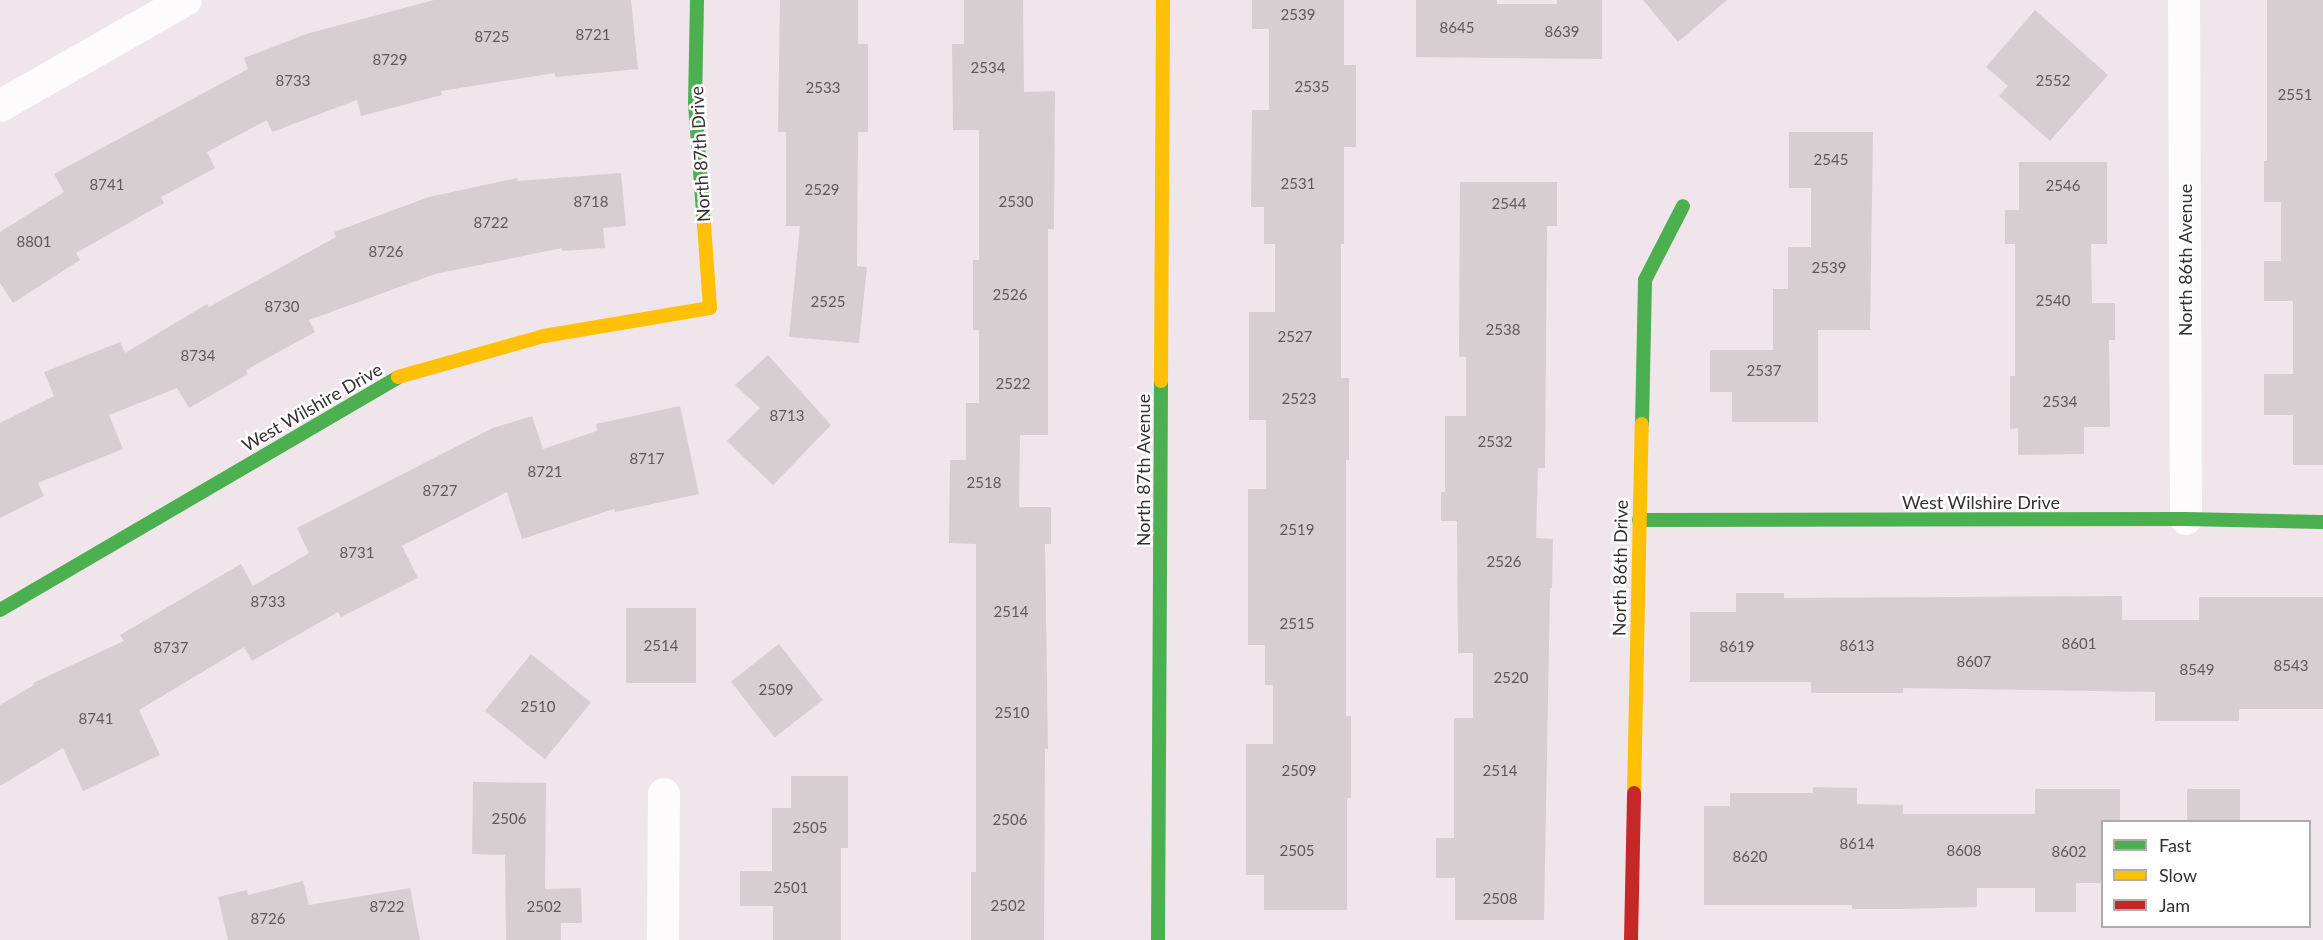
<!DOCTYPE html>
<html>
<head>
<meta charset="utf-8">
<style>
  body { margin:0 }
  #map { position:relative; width:2323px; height:940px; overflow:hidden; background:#f0e5ea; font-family:Lato,sans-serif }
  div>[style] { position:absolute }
  .building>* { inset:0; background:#d7ced1; transform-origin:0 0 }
  .street>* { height:32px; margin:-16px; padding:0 16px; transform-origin:16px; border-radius:16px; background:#fdfbfc }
  .fast>* { height:14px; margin:-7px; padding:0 7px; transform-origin:7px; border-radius:7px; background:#4caf50 }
  .slow>* { height:14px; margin:-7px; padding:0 7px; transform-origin:7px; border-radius:7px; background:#ffc107 }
  .jam>* { height:14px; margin:-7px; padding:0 7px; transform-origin:7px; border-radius:7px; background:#c62828 }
  span { translate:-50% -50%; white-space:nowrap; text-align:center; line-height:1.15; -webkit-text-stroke:5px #fff; paint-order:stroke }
  .number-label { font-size:15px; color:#61585c }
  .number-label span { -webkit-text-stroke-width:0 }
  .street-label { font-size:18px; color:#372f33 }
  .legend { position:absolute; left:2101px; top:820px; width:210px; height:108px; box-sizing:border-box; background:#fff; border:2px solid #afacad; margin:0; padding:8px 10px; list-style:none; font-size:18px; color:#372f33 }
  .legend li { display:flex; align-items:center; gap:12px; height:30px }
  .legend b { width:30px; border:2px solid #afacad }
</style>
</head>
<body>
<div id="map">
  <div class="building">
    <div style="clip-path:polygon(434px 0,631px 0,638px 69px,555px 77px,555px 73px,441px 91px,442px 95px,361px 116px,357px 100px,272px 132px,267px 120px,207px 152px,215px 168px,161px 197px,164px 203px,76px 253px,80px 260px,13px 303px,0 283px,0 232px,64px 192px,54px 174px,248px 69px,244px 58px,306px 34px)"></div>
    <div style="clip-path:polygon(780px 0,858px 0,858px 44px,868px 44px,868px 132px,858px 132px,857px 266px,867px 267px,859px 343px,789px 337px,800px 226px,786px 226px,786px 132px,778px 132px)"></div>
    <div style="clip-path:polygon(964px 0,1023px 0,1024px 92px,1055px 91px,1054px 229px,1048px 229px,1048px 435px,1020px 435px,1019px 507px,1051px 507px,1051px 544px,1045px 544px,1048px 749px,1045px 749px,1044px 940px,971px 940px,971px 872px,976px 872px,976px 544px,949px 543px,950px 460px,966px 460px,966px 403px,979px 403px,979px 330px,973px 330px,973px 260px,979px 260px,979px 130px,953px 130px,952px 44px,964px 44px)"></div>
    <div style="clip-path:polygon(1252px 0,1344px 0,1344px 65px,1356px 65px,1356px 147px,1344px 147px,1344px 244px,1341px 244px,1341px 378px,1349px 378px,1349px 460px,1346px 460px,1346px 716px,1351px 716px,1351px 798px,1347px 798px,1347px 910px,1264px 910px,1264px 875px,1246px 875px,1246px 744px,1273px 744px,1273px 685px,1265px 685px,1265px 645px,1248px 645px,1248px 489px,1266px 489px,1266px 420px,1249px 420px,1249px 312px,1275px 312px,1275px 244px,1264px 244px,1264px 207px,1251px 207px,1252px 110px,1269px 110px,1269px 29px,1252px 29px)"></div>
    <div style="clip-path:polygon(1416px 0,1497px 0,1497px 4px,1557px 4px,1557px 0,1602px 0,1602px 59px,1416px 57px)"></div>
    <div style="clip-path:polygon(1643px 0,1727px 0,1678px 42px)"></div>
    <div style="clip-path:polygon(2267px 0,2323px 0,2323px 465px,2293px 465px,2293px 415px,2264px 415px,2264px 374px,2293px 374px,2293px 301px,2264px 301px,2264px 261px,2281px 261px,2281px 202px,2264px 202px,2264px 161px,2267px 161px)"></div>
    <div style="clip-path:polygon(2035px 10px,2108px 75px,2050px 141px,1999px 96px,2008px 86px,1986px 67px)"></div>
    <div style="clip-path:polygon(1789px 132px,1873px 132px,1870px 330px,1818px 330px,1818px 422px,1732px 422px,1732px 392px,1710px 392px,1710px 350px,1773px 350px,1773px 289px,1788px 289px,1788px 247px,1811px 247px,1811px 188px,1789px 188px)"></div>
    <div style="clip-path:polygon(2019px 162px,2107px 162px,2107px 244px,2091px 244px,2092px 303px,2115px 303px,2115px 340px,2109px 340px,2110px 427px,2084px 427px,2084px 454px,2018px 455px,2018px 428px,2010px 429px,2010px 376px,2015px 376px,2015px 244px,2005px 244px,2005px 210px,2019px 210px)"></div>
    <div style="clip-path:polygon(621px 173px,626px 226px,603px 228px,605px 248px,562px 251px,562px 248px,435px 274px,309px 320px,315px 332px,246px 370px,248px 374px,189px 408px,177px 388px,109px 415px,123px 449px,38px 483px,44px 496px,0 518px,0 423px,54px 396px,44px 372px,120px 342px,125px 353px,207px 304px,209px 307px,336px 237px,334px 232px,429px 197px,517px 178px,518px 181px)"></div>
    <div style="clip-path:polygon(1460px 182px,1557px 182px,1557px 226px,1547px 226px,1545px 468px,1538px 468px,1536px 538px,1553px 539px,1552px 588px,1550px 588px,1544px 920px,1455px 920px,1455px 878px,1436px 878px,1436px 838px,1454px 838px,1454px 718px,1473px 718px,1473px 653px,1458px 653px,1457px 521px,1441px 521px,1441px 492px,1445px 492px,1445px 416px,1466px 416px,1466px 357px,1459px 357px)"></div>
    <div style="clip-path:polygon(768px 355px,831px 425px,773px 485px,727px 441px,760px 408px,735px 385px)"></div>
    <div style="clip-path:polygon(680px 406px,699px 494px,615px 512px,614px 509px,522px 539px,507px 492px,402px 546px,418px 578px,341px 617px,338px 612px,252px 661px,244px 647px,139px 710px,160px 755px,83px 791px,63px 748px,0 786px,0 705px,34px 685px,33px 683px,124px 641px,120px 635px,241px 564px,253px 586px,309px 553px,297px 528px,493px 428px,532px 416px,543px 449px,597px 431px,596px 424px)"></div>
    <div style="clip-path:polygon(1736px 593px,1784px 593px,1784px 598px,2122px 596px,2122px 620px,2199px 620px,2199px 597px,2323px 597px,2323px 709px,2239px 709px,2239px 721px,2155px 721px,2155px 692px,1903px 688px,1903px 693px,1811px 693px,1811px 682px,1690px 682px,1690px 612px,1736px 612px)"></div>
    <div style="left:626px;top:608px;width:70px;height:75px"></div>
    <div style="left:779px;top:644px;width:71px;height:61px;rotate:52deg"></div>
    <div style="left:531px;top:654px;width:77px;height:73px;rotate:39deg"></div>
    <div style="clip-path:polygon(791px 776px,848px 776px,848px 848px,841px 848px,841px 940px,773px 940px,773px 906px,740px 906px,740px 871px,772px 871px,772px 808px,791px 808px)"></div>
    <div style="clip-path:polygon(473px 782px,546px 783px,545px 889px,581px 888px,582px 923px,561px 923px,561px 940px,506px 940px,505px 855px,472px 854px)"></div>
    <div style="clip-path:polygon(1813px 787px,1857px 788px,1857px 804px,1903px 805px,1903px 814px,2035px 814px,2035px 789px,2120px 789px,2120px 822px,2103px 822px,2103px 883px,2076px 883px,2076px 912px,2035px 912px,2035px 888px,1977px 888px,1977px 907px,1901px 909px,1852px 909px,1852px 905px,1704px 905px,1704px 806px,1730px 806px,1730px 793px,1813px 793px)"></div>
    <div style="left:2187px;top:789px;width:53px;height:33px"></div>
    <div style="clip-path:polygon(303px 881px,309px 905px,410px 888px,420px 940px,228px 940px,218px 897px,247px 890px,248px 895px)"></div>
  </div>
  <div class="street">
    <div style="left:2184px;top:0;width:519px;rotate:89.78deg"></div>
    <div style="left:0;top:106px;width:214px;rotate:-29.7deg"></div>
    <div style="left:663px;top:940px;width:146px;rotate:-89.6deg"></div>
  </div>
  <div class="fast">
    <div style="left:697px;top:0;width:103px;rotate:91.1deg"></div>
    <div style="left:695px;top:103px;width:122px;rotate:85.8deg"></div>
    <div style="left:1642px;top:424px;width:144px;rotate:-88.8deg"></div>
    <div style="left:1645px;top:280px;width:83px;rotate:-62.8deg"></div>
    <div style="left:1639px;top:520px;width:547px;rotate:-0.1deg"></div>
    <div style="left:2186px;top:519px;width:137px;rotate:1.3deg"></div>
    <div style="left:0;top:610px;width:461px;rotate:-30.3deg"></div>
    <div style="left:1158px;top:940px;width:559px;rotate:-89.69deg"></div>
  </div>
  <div class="slow">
    <div style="left:398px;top:377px;width:152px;rotate:-15.7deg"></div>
    <div style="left:544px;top:336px;width:168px;rotate:-9.6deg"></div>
    <div style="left:710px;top:308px;width:83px;rotate:-94.1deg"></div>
    <div style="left:1161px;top:381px;width:381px;rotate:-89.7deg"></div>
    <div style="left:1634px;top:793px;width:369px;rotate:-88.8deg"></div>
  </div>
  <div class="jam">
    <div style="left:1631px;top:940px;width:147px;rotate:-88.8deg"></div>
  </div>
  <div class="number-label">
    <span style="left:1298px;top:15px">2539</span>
    <span style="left:1457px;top:28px">8645</span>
    <span style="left:1562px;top:32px">8639</span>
    <span style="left:593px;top:35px">8721</span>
    <span style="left:492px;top:37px">8725</span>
    <span style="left:390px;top:60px">8729</span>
    <span style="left:988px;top:68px">2534</span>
    <span style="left:293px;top:81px">8733</span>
    <span style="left:2053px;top:81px">2552</span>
    <span style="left:1312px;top:87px">2535</span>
    <span style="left:823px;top:88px">2533</span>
    <span style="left:2295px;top:95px">2551</span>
    <span style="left:1831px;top:160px">2545</span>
    <span style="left:1298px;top:184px">2531</span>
    <span style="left:107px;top:185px">8741</span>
    <span style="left:2063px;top:186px">2546</span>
    <span style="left:822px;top:190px">2529</span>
    <span style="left:591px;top:202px">8718</span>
    <span style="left:1016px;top:202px">2530</span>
    <span style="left:1509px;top:204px">2544</span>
    <span style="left:491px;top:223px">8722</span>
    <span style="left:34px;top:242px">8801</span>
    <span style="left:386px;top:252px">8726</span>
    <span style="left:1829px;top:268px">2539</span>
    <span style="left:1010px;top:295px">2526</span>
    <span style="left:2053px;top:301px">2540</span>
    <span style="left:828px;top:302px">2525</span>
    <span style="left:282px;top:307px">8730</span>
    <span style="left:1503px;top:330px">2538</span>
    <span style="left:1295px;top:337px">2527</span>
    <span style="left:198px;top:356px">8734</span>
    <span style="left:1764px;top:371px">2537</span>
    <span style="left:1013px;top:384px">2522</span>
    <span style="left:1299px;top:399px">2523</span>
    <span style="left:2060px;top:402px">2534</span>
    <span style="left:787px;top:416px">8713</span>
    <span style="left:1495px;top:442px">2532</span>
    <span style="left:647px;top:459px">8717</span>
    <span style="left:545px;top:472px">8721</span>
    <span style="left:984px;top:483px">2518</span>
    <span style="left:440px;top:491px">8727</span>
    <span style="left:1297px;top:530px">2519</span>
    <span style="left:357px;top:553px">8731</span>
    <span style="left:1504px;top:562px">2526</span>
    <span style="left:268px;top:602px">8733</span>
    <span style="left:1011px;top:612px">2514</span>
    <span style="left:1297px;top:624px">2515</span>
    <span style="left:2079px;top:644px">8601</span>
    <span style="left:661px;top:646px">2514</span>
    <span style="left:1857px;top:646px">8613</span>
    <span style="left:1737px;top:647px">8619</span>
    <span style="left:171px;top:648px">8737</span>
    <span style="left:1974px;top:662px">8607</span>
    <span style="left:2291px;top:666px">8543</span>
    <span style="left:2197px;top:670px">8549</span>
    <span style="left:1511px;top:678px">2520</span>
    <span style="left:776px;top:690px">2509</span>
    <span style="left:538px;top:707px">2510</span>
    <span style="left:1012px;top:713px">2510</span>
    <span style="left:96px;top:719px">8741</span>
    <span style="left:1299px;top:771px">2509</span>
    <span style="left:1500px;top:771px">2514</span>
    <span style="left:509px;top:819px">2506</span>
    <span style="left:1010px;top:820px">2506</span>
    <span style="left:810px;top:828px">2505</span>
    <span style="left:1857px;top:844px">8614</span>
    <span style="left:1297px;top:851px">2505</span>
    <span style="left:1964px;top:851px">8608</span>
    <span style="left:2069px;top:852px">8602</span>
    <span style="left:1750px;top:857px">8620</span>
    <span style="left:791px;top:888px">2501</span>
    <span style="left:1500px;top:899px">2508</span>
    <span style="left:1008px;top:906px">2502</span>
    <span style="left:387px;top:907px">8722</span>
    <span style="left:544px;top:907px">2502</span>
    <span style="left:268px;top:919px">8726</span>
  </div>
  <div class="street-label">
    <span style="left:700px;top:154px;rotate:-93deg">North 87th Drive</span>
    <span style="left:2185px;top:260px;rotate:-90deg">North 86th Avenue</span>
    <span style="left:312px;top:407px;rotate:-30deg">West Wilshire Drive</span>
    <span style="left:1143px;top:470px;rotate:-90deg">North 87th Avenue</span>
    <span style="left:1981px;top:502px">West Wilshire Drive</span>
    <span style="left:1620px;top:568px;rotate:-89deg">North 86th Drive</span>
  </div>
  <ul class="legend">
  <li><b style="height:8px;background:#4caf50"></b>Fast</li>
  <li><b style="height:8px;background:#ffc107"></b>Slow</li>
  <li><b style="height:8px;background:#c62828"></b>Jam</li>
  </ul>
</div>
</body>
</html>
